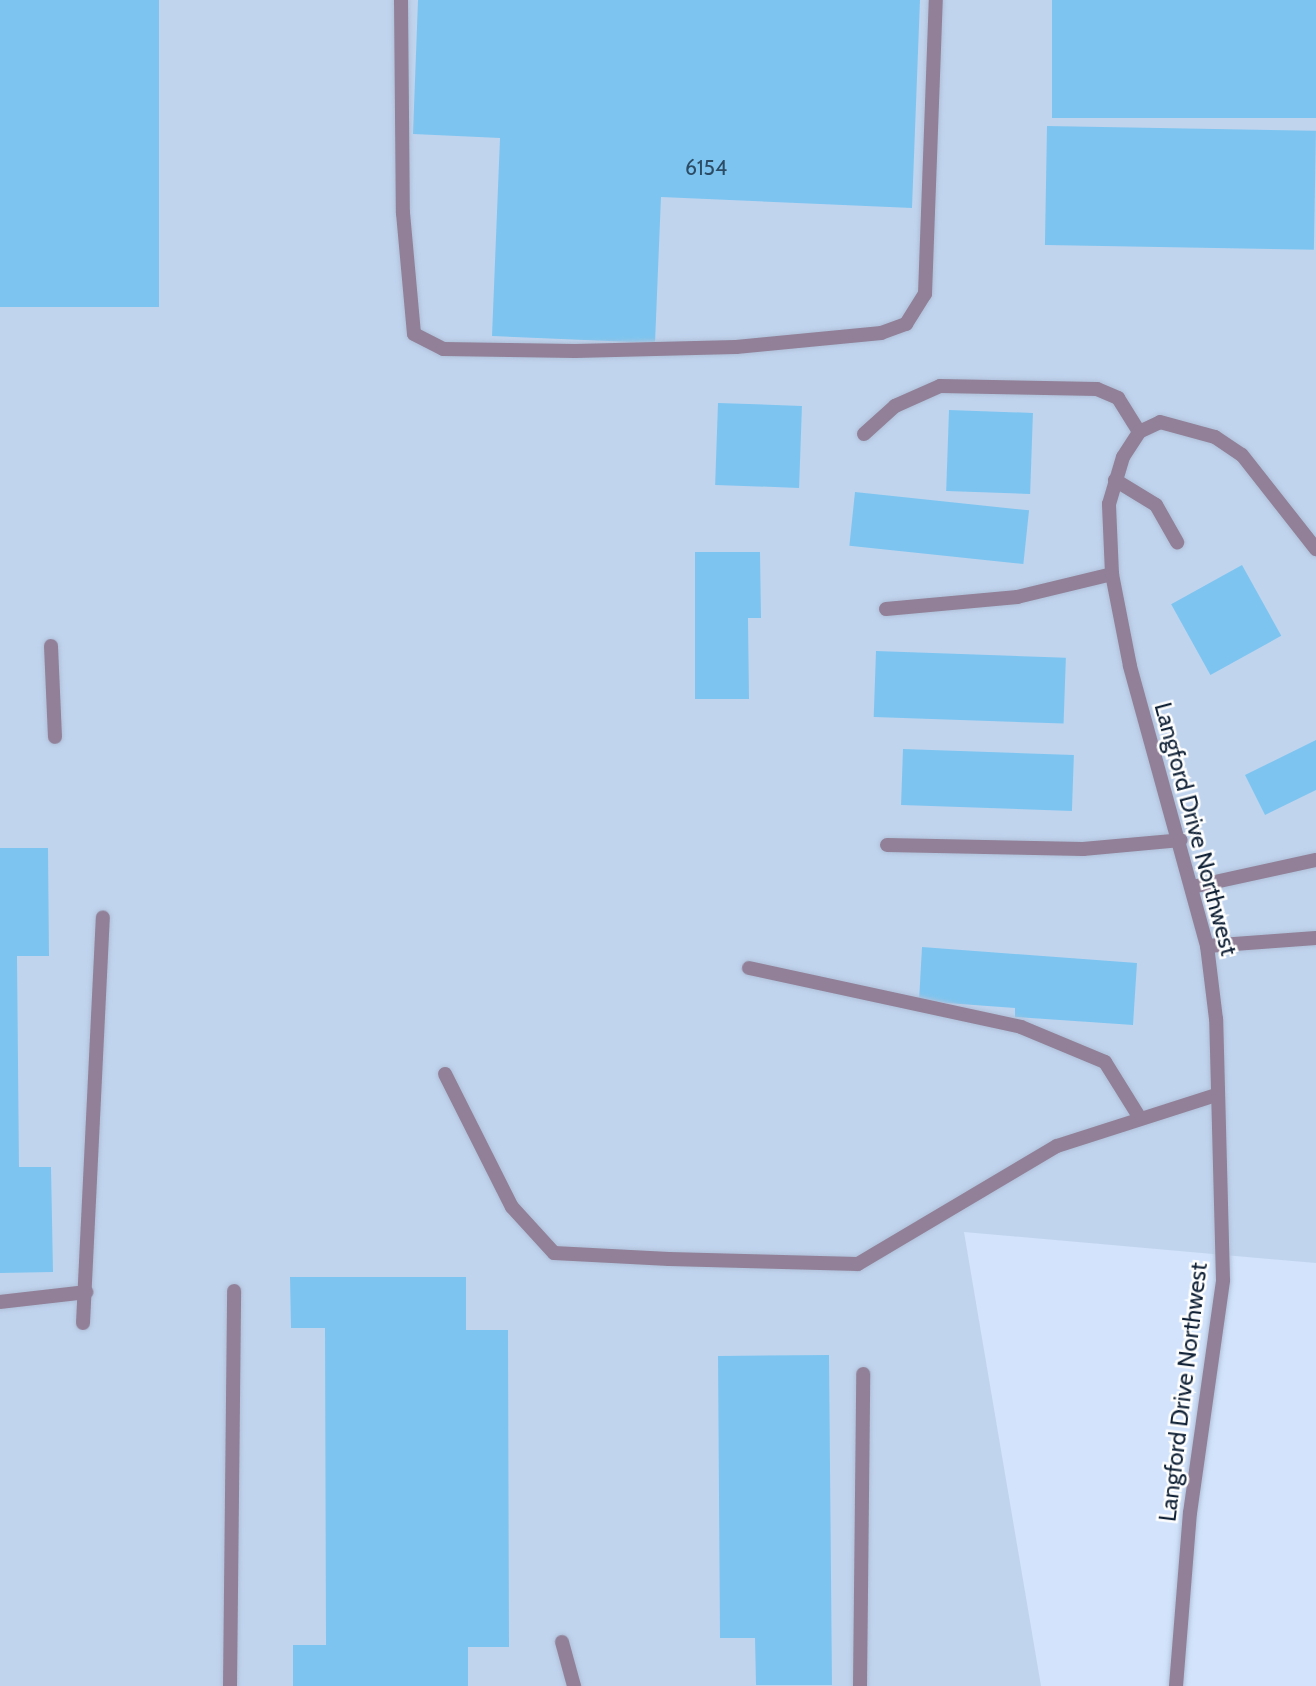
<!DOCTYPE html>
<html>
<head>
<meta charset="utf-8">
<style>
  body { margin:0 }
  #map { position:relative; width:1316px; height:1686px; overflow:hidden; background:#d2e3fb; font-family:Cabin,sans-serif }
  div>[style] { position:absolute }
  .built>* { inset:0; background:#c1d4ee }
  .building>* { inset:0; background:#7dc5f0; transform-origin:0 0 }
  .roads { filter:drop-shadow(0 0 2px #afc0d8) drop-shadow(0 0 2px #afc0d8) }
  .service>* { height:14px; margin:-7px; padding:0 7px; transform-origin:7px; border-radius:7px; background:#918098 }
  .minor>* { height:14px; margin:-7px; padding:0 7px; transform-origin:7px; border-radius:7px; background:#918098 }
  span { translate:-50% -50%; white-space:nowrap; text-align:center; line-height:1.15; -webkit-text-stroke:5px #fff; paint-order:stroke }
  .number-label { font-size:21px; color:#2c4b65 }
  .number-label span { -webkit-text-stroke-width:0 }
  .street-label { font-size:24px; color:#112237 }
</style>
</head>
<body>
<div id="map">
  <div class="built">
    <div style="clip-path:polygon(0 0,1316px 0,1316px 1263px,964px 1232px,1041px 1686px,0 1686px)"></div>
  </div>
  <div class="building">
    <div style="left:0;top:0;width:159px;height:307px"></div>
    <div style="clip-path:polygon(418px 0,920px 0,912px 208px,661px 197px,655px 343px,492px 336px,500px 138px,413px 134px)"></div>
    <div style="left:1052px;top:0;width:264px;height:118px"></div>
    <div style="left:1047px;top:126px;width:269px;height:119px;rotate:1deg"></div>
    <div style="left:718px;top:403px;width:84px;height:82px;rotate:2deg"></div>
    <div style="left:949px;top:410px;width:84px;height:81px;rotate:2deg"></div>
    <div style="left:855px;top:492px;width:175px;height:54px;rotate:6deg"></div>
    <div style="clip-path:polygon(695px 552px,760px 552px,761px 618px,748px 618px,749px 699px,695px 699px)"></div>
    <div style="left:1242px;top:565px;width:81px;height:81px;rotate:61deg"></div>
    <div style="left:876px;top:651px;width:190px;height:66px;rotate:2deg"></div>
    <div style="clip-path:polygon(1316px 740px,1316px 790px,1265px 815px,1245px 775px)"></div>
    <div style="left:903px;top:749px;width:171px;height:56px;rotate:2deg"></div>
    <div style="clip-path:polygon(0 848px,48px 848px,49px 956px,17px 956px,19px 1167px,51px 1167px,53px 1272px,0 1273px)"></div>
    <div style="clip-path:polygon(922px 947px,1137px 963px,1133px 1025px,1015px 1017px,1015px 1008px,919px 1001px)"></div>
    <div style="clip-path:polygon(290px 1277px,466px 1277px,466px 1330px,508px 1330px,509px 1647px,468px 1647px,468px 1686px,293px 1686px,293px 1645px,326px 1645px,325px 1328px,291px 1328px)"></div>
    <div style="clip-path:polygon(829px 1355px,832px 1685px,756px 1685px,755px 1638px,720px 1638px,718px 1356px)"></div>
  </div>
  <div class="roads">
    <div class="service">
      <div style="left:401px;top:0;width:213px;rotate:89.5deg"></div>
      <div style="left:403px;top:213px;width:121px;rotate:84.8deg"></div>
      <div style="left:414px;top:334px;width:33px;rotate:27deg"></div>
      <div style="left:443px;top:349px;width:132px;rotate:0.9deg"></div>
      <div style="left:575px;top:351px;width:161px;rotate:-1.4deg"></div>
      <div style="left:736px;top:347px;width:146px;rotate:-5.5deg"></div>
      <div style="left:881px;top:333px;width:27px;rotate:-20deg"></div>
      <div style="left:906px;top:324px;width:36px;rotate:-58deg"></div>
      <div style="left:925px;top:294px;width:294px;rotate:-87.9deg"></div>
      <div style="left:864px;top:434px;width:42px;rotate:-42.1deg"></div>
      <div style="left:895px;top:406px;width:49px;rotate:-24deg"></div>
      <div style="left:940px;top:386px;width:157px;rotate:1.1deg"></div>
      <div style="left:1097px;top:389px;width:23px;rotate:23deg"></div>
      <div style="left:1118px;top:398px;width:40px;rotate:58deg"></div>
      <div style="left:1115px;top:480px;width:48px;rotate:31.4deg"></div>
      <div style="left:1156px;top:505px;width:43px;rotate:60.4deg"></div>
      <div style="left:886px;top:609px;width:132px;rotate:-5.2deg"></div>
      <div style="left:1017px;top:597px;width:98px;rotate:-13.6deg"></div>
      <div style="left:51px;top:646px;width:91px;rotate:87.5deg"></div>
      <div style="left:887px;top:845px;width:196px;rotate:1.2deg"></div>
      <div style="left:1083px;top:849px;width:98px;rotate:-5.2deg"></div>
      <div style="left:1192px;top:887px;width:127px;rotate:-12.3deg"></div>
      <div style="left:1207px;top:946px;width:109px;rotate:-4.2deg"></div>
      <div style="left:749px;top:968px;width:278px;rotate:12.2deg"></div>
      <div style="left:1021px;top:1027px;width:91px;rotate:22.6deg"></div>
      <div style="left:1105px;top:1062px;width:62px;rotate:58.1deg"></div>
      <div style="left:445px;top:1074px;width:149px;rotate:63.3deg"></div>
      <div style="left:512px;top:1207px;width:62px;rotate:47.6deg"></div>
      <div style="left:554px;top:1253px;width:115px;rotate:3deg"></div>
      <div style="left:0;top:1302px;width:87px;rotate:-6.6deg"></div>
      <div style="left:83px;top:1323px;width:406px;rotate:-87.2deg"></div>
      <div style="left:562px;top:1642px;width:46px;rotate:74.7deg"></div>
      <div style="left:230px;top:1686px;width:395px;rotate:-89.4deg"></div>
      <div style="left:860px;top:1686px;width:312px;rotate:-89.4deg"></div>
    </div>
    <div class="minor">
      <div style="left:669px;top:1259px;width:189px;rotate:1.5deg"></div>
      <div style="left:858px;top:1264px;width:231px;rotate:-30.7deg"></div>
      <div style="left:1057px;top:1146px;width:167px;rotate:-17.8deg"></div>
      <div style="left:1176px;top:1686px;width:174px;rotate:-85.4deg"></div>
      <div style="left:1190px;top:1513px;width:235px;rotate:-81.9deg"></div>
      <div style="left:1223px;top:1280px;width:261px;rotate:-91.5deg"></div>
      <div style="left:1216px;top:1019px;width:74px;rotate:-97deg"></div>
      <div style="left:1207px;top:946px;width:290px;rotate:-105.4deg"></div>
      <div style="left:1130px;top:666px;width:94px;rotate:-101.1deg"></div>
      <div style="left:1112px;top:574px;width:70px;rotate:-92.5deg"></div>
      <div style="left:1109px;top:504px;width:49px;rotate:-73.4deg"></div>
      <div style="left:1123px;top:457px;width:30px;rotate:-57deg"></div>
      <div style="left:1139px;top:432px;width:23px;rotate:-25deg"></div>
      <div style="left:1160px;top:422px;width:57px;rotate:15.3deg"></div>
      <div style="left:1215px;top:437px;width:32px;rotate:34deg"></div>
      <div style="left:1242px;top:455px;width:120px;rotate:51.8deg"></div>
    </div>
  </div>
  <div class="number-label">
    <span style="left:706px;top:168px">6154</span>
  </div>
  <div class="street-label">
    <span style="left:1196px;top:829px;rotate:75deg">Langford Drive Northwest</span>
    <span style="left:1183px;top:1392px;rotate:-83deg">Langford Drive Northwest</span>
  </div>
</div>
</body>
</html>
